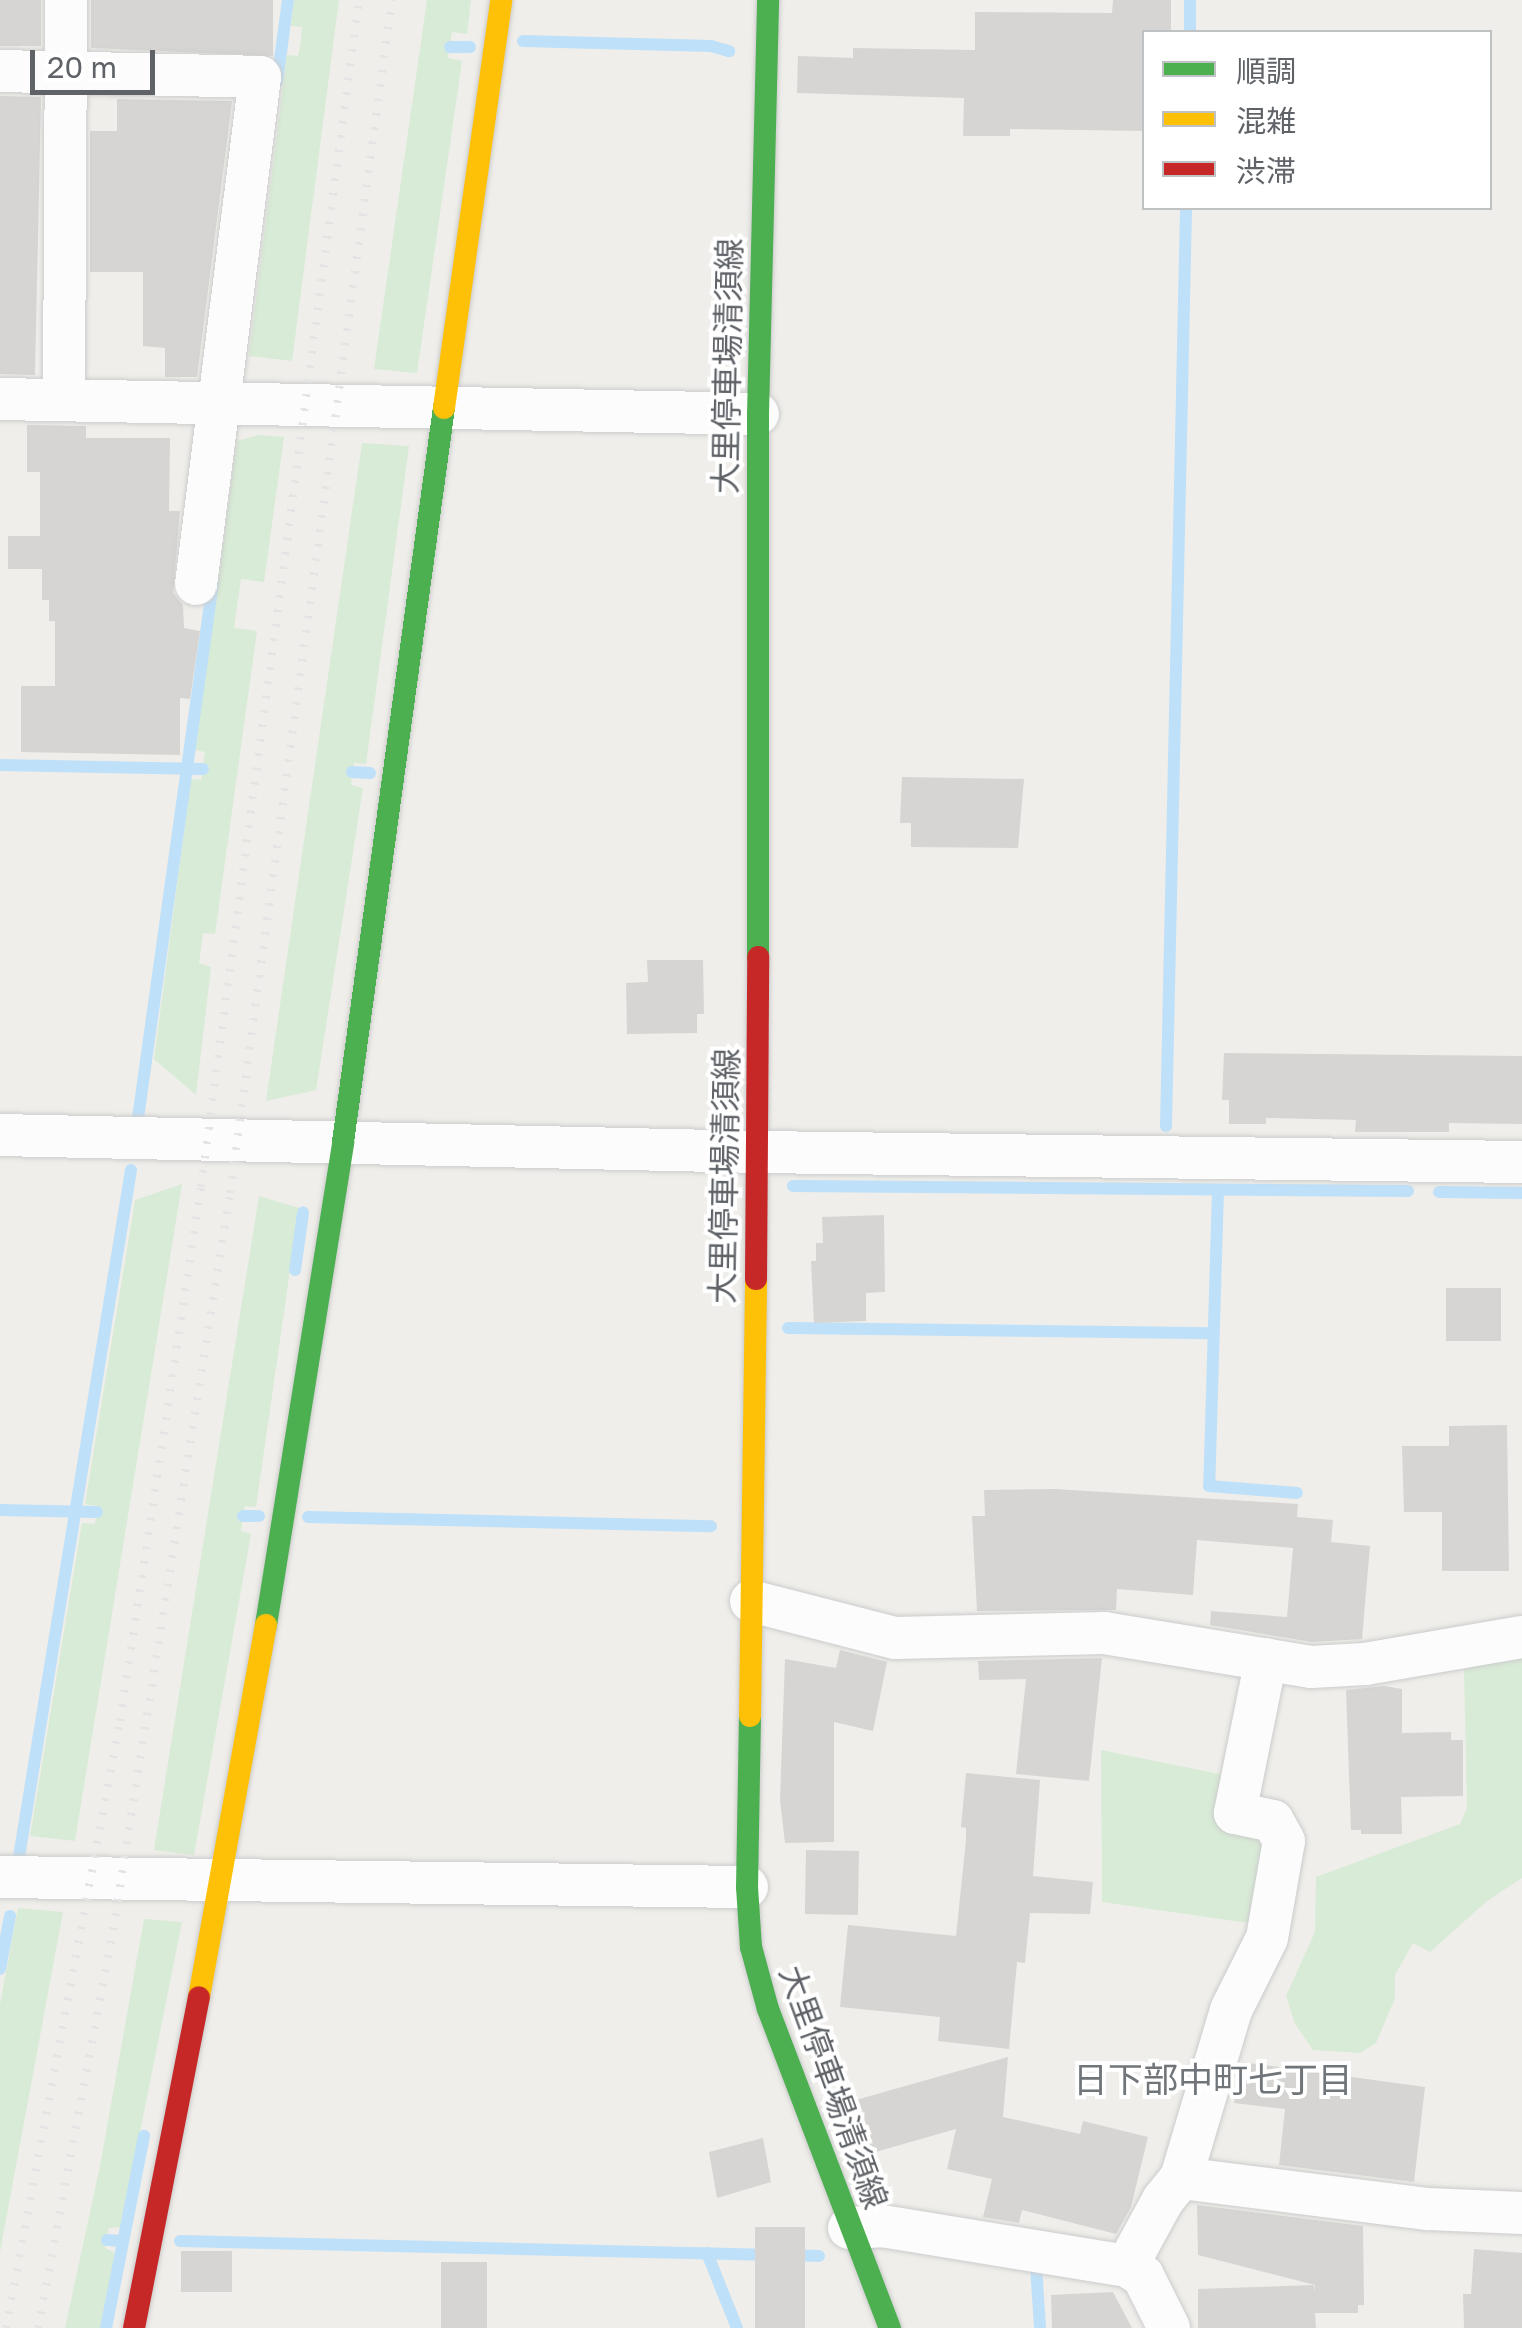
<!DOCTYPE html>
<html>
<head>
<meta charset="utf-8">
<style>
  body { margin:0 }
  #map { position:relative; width:1522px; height:2328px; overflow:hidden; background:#efeeea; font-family:"Golos Text","Noto Sans JP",sans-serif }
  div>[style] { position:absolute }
  .green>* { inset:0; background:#d8ebd6 }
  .stream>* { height:12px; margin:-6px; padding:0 6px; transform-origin:6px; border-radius:6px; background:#bfe0f9 }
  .building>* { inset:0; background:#d6d5d3; transform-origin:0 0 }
  .roads { filter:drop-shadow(0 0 2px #cbcccc) drop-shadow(0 0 2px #cbcccc) }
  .street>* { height:42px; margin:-21px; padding:0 21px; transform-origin:21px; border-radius:21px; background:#fdfcfc }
  .fast>* { height:22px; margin:-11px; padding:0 11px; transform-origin:11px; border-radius:11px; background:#4caf50 }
  .slow>* { height:22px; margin:-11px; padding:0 11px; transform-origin:11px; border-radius:11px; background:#ffc107 }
  .jam>* { height:22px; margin:-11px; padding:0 11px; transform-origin:11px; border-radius:11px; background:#c62828 }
  .rail>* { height:8px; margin-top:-4px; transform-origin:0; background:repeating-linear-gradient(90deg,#e4e4e4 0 2.5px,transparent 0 14.5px) }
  span { translate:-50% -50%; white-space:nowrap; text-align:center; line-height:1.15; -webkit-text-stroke:8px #fff; paint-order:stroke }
  .street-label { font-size:32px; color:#5f6368 }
  .neighbourhood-label { font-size:35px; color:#70757a }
  .legend { position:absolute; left:1142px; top:30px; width:350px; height:180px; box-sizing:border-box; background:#fff; border:2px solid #bfc1c3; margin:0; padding:12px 18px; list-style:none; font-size:30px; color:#5f6368 }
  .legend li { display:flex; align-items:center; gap:20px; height:50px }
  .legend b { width:50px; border:2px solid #bfc1c3 }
  .scale { position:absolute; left:30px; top:50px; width:125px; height:45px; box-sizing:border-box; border:5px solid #5f6368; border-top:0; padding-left:12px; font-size:30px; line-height:35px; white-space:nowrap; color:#5f6368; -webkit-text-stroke:8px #fff; paint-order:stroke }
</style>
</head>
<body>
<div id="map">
  <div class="green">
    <div style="clip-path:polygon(294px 0,339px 0,292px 361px,249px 356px,287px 55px,298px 56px,301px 41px,302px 27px,291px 26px)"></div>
    <div style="clip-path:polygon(427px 0,471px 0,467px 34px,452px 32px,448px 58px,462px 61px,417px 373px,374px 369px)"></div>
    <div style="clip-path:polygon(259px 435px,284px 437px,264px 582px,241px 579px,234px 628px,257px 631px,215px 934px,203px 933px,199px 963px,211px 967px,196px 1095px,154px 1059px,191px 779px,201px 780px,205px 752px,195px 750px,237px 441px)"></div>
    <div style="clip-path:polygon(362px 443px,409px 446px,366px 764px,354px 763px,351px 785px,363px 788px,316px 1090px,266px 1101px)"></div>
    <div style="clip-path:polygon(182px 1184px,75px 1841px,30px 1836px,82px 1523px,95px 1524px,98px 1506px,85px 1504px,135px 1200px)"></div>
    <div style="clip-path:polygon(259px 1196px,299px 1208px,256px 1507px,245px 1506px,241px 1531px,251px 1534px,194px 1855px,154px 1850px)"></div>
    <div style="clip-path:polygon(1522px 1651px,1522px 1878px,1487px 1901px,1430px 1952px,1413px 1943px,1395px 1975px,1395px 1998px,1376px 2043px,1360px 2053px,1313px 2050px,1295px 2024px,1286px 1996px,1315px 1932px,1316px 1877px,1460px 1824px,1467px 1808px,1464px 1670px)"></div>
    <div style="clip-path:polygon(1101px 1750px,1229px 1776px,1262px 1830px,1265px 1845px,1255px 1924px,1102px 1902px)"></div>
    <div style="clip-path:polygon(18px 1908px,63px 1912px,0 2252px,0 2004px)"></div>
    <div style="clip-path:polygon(144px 1919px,182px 1922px,121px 2227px,109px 2228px,105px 2248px,115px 2253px,101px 2328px,65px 2328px,100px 2166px)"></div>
  </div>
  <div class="stream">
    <div style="left:1190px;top:32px;width:32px;rotate:-90deg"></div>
    <div style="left:523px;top:41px;width:188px;rotate:1.5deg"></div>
    <div style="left:711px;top:46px;width:19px;rotate:16deg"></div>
    <div style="left:450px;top:47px;width:20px"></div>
    <div style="left:277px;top:82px;width:83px;rotate:-82.4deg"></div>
    <div style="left:0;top:765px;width:203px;rotate:1.1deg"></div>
    <div style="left:352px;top:772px;width:18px;rotate:3deg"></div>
    <div style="left:138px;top:1118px;width:541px;rotate:-82.03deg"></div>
    <div style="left:1166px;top:1126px;width:918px;rotate:-88.75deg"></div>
    <div style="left:793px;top:1186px;width:615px;rotate:0.47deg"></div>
    <div style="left:1218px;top:1190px;width:296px;rotate:91.7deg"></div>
    <div style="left:1209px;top:1486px;width:88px;rotate:4.5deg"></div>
    <div style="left:1439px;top:1192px;width:83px;rotate:0.7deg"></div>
    <div style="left:295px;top:1270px;width:58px;rotate:-82deg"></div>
    <div style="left:788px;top:1328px;width:425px;rotate:0.7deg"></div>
    <div style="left:0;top:1510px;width:97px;rotate:1.2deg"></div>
    <div style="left:243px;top:1516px;width:16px"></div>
    <div style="left:308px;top:1517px;width:403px;rotate:1.3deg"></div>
    <div style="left:19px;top:1857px;width:696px;rotate:-80.74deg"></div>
    <div style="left:0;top:1969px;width:54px;rotate:-79.3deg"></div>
    <div style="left:107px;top:2240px;width:15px;rotate:4deg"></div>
    <div style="left:180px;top:2241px;width:591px;rotate:1.36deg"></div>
    <div style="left:707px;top:2253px;width:81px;rotate:68.2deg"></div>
    <div style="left:791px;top:2255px;width:28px;rotate:2deg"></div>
    <div style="left:1036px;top:2266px;width:62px;rotate:86.3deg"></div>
    <div style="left:106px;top:2328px;width:196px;rotate:-78.8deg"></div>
  </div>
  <div class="building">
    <div style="left:0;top:0;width:41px;height:46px"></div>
    <div style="clip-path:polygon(91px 0,273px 0,273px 56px,91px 48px)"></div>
    <div style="clip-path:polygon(1113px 0,1171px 0,1171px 32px,1144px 32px,1144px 131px,1010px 129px,1010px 136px,963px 136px,964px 98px,797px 93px,798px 56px,853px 58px,853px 48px,975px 50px,975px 12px,1112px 13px)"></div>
    <div style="clip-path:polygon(0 96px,41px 97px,35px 375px,0 374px)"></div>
    <div style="clip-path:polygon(117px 99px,232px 101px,197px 377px,165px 377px,165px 348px,143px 346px,143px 272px,90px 272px,90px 131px,117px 131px)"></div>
    <div style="clip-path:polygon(27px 425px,86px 426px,86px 438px,170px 438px,169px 511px,180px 511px,173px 593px,183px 605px,184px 628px,200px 631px,190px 699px,180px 698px,180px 755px,21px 752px,21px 686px,55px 686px,55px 621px,49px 621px,49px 600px,42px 600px,42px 569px,8px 569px,8px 536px,40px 536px,40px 472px,27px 472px)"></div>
    <div style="clip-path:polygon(902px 777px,1024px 779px,1018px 848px,911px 847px,911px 823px,900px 823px)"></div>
    <div style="clip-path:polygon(647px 960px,703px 960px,704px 1014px,697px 1014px,697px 1033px,627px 1034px,626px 983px,648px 982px)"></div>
    <div style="clip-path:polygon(1224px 1053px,1522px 1056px,1522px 1124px,1449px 1123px,1449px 1132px,1355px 1132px,1356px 1120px,1266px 1118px,1266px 1124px,1229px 1124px,1229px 1100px,1222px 1100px)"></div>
    <div style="clip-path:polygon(884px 1215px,885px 1292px,866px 1293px,866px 1321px,814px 1323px,811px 1261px,816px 1261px,816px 1243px,823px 1243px,822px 1217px)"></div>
    <div style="left:1446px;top:1288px;width:55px;height:53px"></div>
    <div style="clip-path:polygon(1507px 1425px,1509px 1571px,1442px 1571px,1442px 1512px,1404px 1512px,1402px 1446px,1449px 1446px,1449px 1426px)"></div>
    <div style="clip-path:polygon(1055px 1489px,1298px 1504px,1297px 1517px,1333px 1520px,1331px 1542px,1370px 1546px,1362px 1639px,1312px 1642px,1210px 1625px,1211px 1611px,1287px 1617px,1293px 1548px,1197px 1540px,1193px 1595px,1117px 1589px,1116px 1610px,977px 1611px,972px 1516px,985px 1516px,984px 1490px)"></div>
    <div style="clip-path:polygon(840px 1650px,887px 1662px,873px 1731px,834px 1722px,834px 1842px,785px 1843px,780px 1800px,785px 1659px,836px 1668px)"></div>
    <div style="clip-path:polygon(1102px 1658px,1089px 1781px,1016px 1774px,1026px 1679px,979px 1680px,978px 1661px)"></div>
    <div style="clip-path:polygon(1384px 1686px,1402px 1689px,1402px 1733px,1451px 1732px,1451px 1740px,1463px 1740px,1463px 1796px,1401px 1797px,1402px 1834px,1361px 1834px,1361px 1830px,1351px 1830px,1346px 1690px)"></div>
    <div style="clip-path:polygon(966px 1773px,1040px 1780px,1033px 1876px,1093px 1882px,1090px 1914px,1030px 1913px,1025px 1963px,1017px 1962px,1009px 2049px,938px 2041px,940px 2017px,840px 2007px,848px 1925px,956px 1936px,966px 1840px,966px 1828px,961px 1827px)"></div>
    <div style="left:806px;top:1850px;width:53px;height:64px;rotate:1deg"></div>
    <div style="clip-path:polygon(1008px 2057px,1003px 2117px,1080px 2134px,1083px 2121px,1148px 2137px,1131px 2207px,1116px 2234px,1022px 2210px,1019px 2223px,983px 2217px,992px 2179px,947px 2169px,956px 2129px,858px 2157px,838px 2105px)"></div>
    <div style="clip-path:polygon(1242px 2062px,1425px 2087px,1414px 2182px,1279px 2165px,1285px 2109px,1234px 2103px)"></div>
    <div style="clip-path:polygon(763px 2138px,771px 2182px,717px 2198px,709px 2152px)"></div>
    <div style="clip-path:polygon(1197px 2205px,1363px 2226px,1364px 2305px,1358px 2305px,1358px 2313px,1315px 2313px,1316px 2328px,1198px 2328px,1198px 2289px,1314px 2285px,1314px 2292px,1315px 2285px,1198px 2255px)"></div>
    <div style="left:755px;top:2227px;width:50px;height:101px"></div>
    <div style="clip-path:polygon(1474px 2249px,1522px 2253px,1522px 2328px,1464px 2328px,1463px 2294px,1471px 2294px)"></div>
    <div style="left:181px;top:2251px;width:51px;height:41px"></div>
    <div style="left:441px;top:2262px;width:46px;height:66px"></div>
    <div style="clip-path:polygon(1113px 2292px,1132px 2328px,1052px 2328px,1051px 2295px)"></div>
  </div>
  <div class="roads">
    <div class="street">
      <div style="left:0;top:71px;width:260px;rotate:1.3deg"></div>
      <div style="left:260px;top:77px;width:511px;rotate:97.19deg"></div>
      <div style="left:0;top:399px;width:758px;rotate:1.13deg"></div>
      <div style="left:64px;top:400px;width:400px;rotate:-89.7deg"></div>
      <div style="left:0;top:1135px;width:758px;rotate:1.28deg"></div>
      <div style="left:758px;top:1152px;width:764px;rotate:0.75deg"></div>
      <div style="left:751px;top:1601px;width:149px;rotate:14.4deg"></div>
      <div style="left:895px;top:1638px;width:209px;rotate:-1.4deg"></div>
      <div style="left:1104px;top:1633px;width:210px;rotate:9.3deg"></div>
      <div style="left:1311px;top:1667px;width:54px;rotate:-3.2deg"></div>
      <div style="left:1365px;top:1664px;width:159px;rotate:-9.8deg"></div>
      <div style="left:0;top:1877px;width:747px;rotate:0.77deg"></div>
      <div style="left:1181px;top:2178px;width:175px;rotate:-73.4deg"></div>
      <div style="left:1231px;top:2010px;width:80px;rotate:-63.4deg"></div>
      <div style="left:1267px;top:1938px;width:98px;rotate:-80.1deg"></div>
      <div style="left:1284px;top:1841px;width:23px;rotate:-119deg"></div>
      <div style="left:1273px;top:1821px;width:39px;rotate:-168deg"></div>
      <div style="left:1235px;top:1813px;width:157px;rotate:-78.6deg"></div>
      <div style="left:849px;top:2228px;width:33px;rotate:-3deg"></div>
      <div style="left:882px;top:2226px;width:248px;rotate:9.3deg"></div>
      <div style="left:1127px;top:2266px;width:75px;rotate:-61.4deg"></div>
      <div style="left:1163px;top:2200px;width:28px;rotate:-51deg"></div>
      <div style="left:1181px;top:2178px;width:249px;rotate:7.2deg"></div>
      <div style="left:1428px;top:2209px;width:94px;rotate:2.4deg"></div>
      <div style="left:1127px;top:2266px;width:19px;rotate:32deg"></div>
      <div style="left:1143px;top:2276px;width:58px;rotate:63.4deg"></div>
    </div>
    <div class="fast">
      <div style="left:758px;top:957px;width:543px;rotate:-90deg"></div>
      <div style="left:758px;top:414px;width:414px;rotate:-88.6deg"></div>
      <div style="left:266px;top:1625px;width:489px;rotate:-80.9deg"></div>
      <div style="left:343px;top:1142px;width:741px;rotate:-82.17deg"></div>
      <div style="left:750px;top:1716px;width:171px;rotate:91deg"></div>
      <div style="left:747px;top:1887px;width:60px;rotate:86.2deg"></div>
      <div style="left:751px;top:1947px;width:64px;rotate:74.7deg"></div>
      <div style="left:768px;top:2009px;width:342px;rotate:69.1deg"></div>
    </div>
    <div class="slow">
      <div style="left:444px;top:408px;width:412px;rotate:-82deg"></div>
      <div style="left:750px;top:1716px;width:437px;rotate:-89.2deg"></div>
      <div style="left:199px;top:1997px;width:378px;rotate:-79.8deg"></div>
    </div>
    <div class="jam">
      <div style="left:756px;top:1279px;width:322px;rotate:-89.6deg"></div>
      <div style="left:134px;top:2328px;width:337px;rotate:-78.9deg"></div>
    </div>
  </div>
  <div class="rail">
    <div style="left:6px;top:2328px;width:618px;rotate:-79.36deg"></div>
    <div style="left:120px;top:1721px;width:540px;rotate:-81.37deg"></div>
    <div style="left:201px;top:1187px;width:1197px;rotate:-82.42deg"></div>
    <div style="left:38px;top:2328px;width:405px;rotate:-79.3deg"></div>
    <div style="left:113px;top:1930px;width:746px;rotate:-80.98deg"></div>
    <div style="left:230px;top:1193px;width:1204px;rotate:-82.27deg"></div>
  </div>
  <div class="street-label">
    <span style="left:727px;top:366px;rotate:-89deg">大里停車場清須線</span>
    <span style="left:724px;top:1176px;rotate:-89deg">大里停車場清須線</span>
    <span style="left:834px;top:2087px;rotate:70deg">大里停車場清須線</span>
  </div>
  <div class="neighbourhood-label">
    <span style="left:1213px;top:2079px">日下部中町七丁目</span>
  </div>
  <ul class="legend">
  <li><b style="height:12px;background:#4caf50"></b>順調</li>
  <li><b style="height:12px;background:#ffc107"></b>混雑</li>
  <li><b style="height:12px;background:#c62828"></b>渋滞</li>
  </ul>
  <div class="scale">20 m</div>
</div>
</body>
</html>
